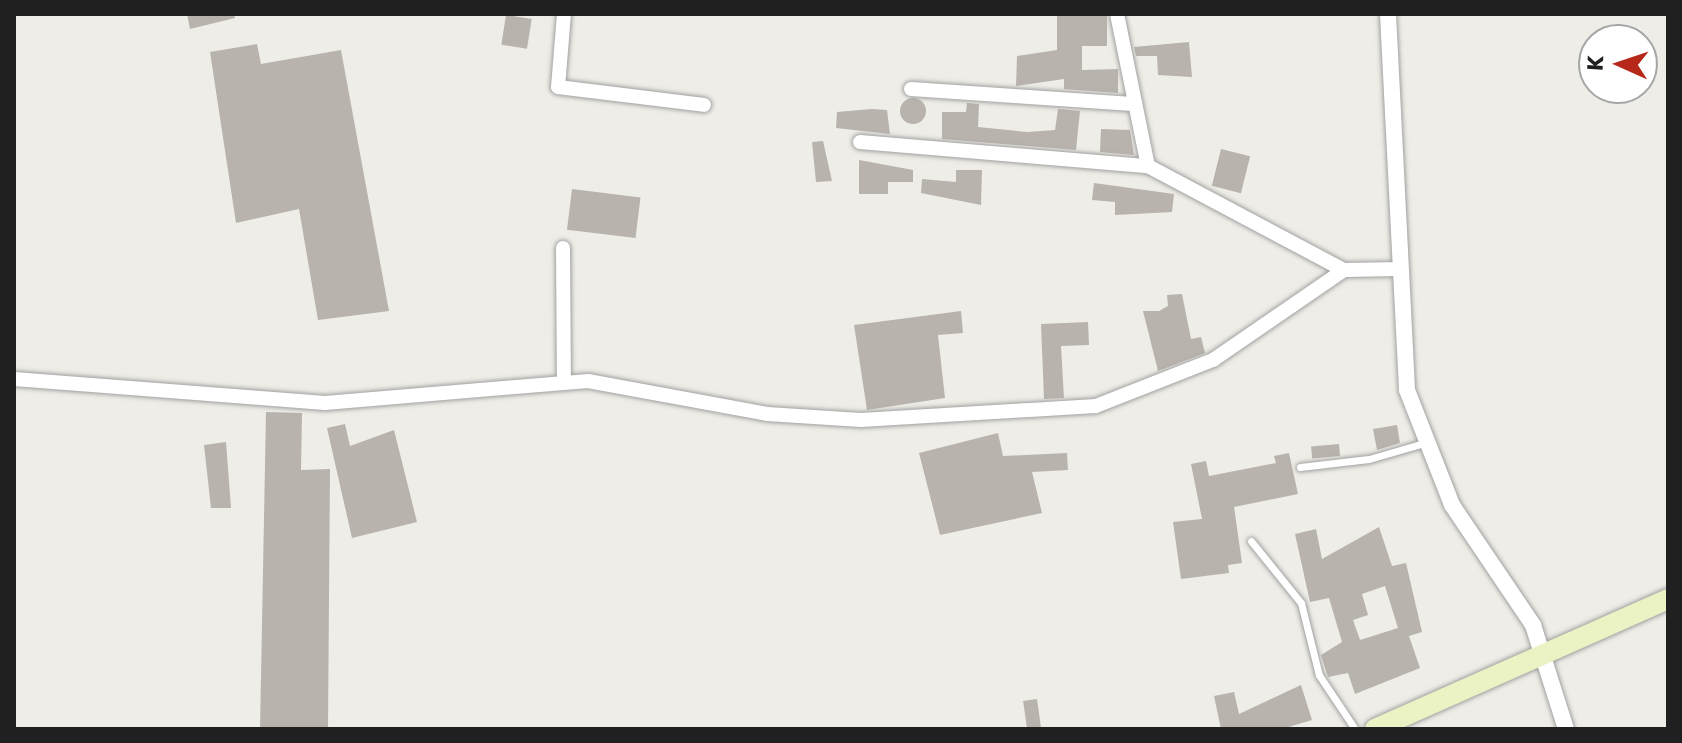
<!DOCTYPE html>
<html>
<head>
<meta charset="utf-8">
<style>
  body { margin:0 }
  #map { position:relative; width:1682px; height:743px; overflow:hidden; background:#efede7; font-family:Poppins,sans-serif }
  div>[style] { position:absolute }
  .building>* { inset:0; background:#b8b3ad; transform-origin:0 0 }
  .round { border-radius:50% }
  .roads { filter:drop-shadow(0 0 2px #a1a1a1) drop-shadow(0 0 2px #a1a1a1) }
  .service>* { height:7px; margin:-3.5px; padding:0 3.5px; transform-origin:3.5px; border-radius:3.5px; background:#fff }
  .minor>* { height:14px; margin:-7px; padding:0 7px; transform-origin:7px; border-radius:7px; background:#fff }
  .tertiary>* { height:16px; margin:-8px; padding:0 8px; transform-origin:8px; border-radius:8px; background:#fff }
  .secondary>* { height:20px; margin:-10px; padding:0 10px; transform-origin:10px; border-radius:10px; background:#ebf2c3 }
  span { translate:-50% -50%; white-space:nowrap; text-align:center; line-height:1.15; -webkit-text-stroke:6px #fff; paint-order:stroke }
  .frame { position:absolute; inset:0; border:16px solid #202020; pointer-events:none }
  .north { position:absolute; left:1578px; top:24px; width:80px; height:80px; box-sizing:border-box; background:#fff; border:2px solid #a6a6a6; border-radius:50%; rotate:273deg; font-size:22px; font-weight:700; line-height:32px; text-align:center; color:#202020 }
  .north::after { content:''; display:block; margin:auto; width:28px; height:36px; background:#b62819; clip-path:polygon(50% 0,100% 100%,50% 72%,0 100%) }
</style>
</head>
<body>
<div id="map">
  <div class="building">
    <div style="clip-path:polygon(187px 14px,234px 14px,235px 18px,190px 29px)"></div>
    <div style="clip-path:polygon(1057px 14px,1107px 14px,1107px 46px,1082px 46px,1082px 70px,1118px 69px,1118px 93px,1064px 89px,1064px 79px,1016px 86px,1017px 56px,1057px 50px)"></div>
    <div style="left:506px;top:15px;width:26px;height:30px;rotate:9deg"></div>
    <div style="clip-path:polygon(1189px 42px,1192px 77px,1158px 75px,1157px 56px,1136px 56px,1134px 47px)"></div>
    <div style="clip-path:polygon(257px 44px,261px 64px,341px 50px,389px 311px,318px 320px,299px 209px,236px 223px,210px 52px)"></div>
    <div class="round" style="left:900px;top:98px;width:26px;height:26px"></div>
    <div style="clip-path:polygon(967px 103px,979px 104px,978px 127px,1027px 132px,1055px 130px,1058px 109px,1080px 111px,1076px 150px,942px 139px,942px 112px,966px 112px)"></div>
    <div style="clip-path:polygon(872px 109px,887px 110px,890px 134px,836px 128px,837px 112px)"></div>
    <div style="clip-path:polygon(1101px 129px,1130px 130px,1134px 155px,1100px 152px)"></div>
    <div style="clip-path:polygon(823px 141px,832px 181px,816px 182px,812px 142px)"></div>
    <div style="left:1221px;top:149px;width:30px;height:38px;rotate:14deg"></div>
    <div style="clip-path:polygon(859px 160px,913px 170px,913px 182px,888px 182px,888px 194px,859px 194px)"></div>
    <div style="clip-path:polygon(956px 170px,982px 170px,981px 205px,921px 193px,922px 179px,956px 182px)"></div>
    <div style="clip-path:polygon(1094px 183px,1174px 194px,1172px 212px,1115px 215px,1115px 202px,1092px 200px)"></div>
    <div style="left:572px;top:189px;width:69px;height:41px;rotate:7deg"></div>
    <div style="clip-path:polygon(1182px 294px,1191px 339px,1201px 337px,1205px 353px,1158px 371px,1143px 311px,1159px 311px,1168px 306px,1167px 295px)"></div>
    <div style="clip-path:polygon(961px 311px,963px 333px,938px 335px,945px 398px,867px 410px,854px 325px)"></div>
    <div style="clip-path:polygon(1088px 322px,1089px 345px,1061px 346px,1064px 398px,1044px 399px,1041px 324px)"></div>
    <div style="clip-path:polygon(266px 412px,302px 413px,301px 470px,330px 469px,328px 729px,260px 729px)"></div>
    <div style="clip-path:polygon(345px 424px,350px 446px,394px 430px,417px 522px,352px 538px,327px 428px)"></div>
    <div style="clip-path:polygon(1397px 425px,1400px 443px,1377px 450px,1373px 429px)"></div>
    <div style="clip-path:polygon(998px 433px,1003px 456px,1067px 453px,1068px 470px,1032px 472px,1042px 513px,940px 535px,919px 453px)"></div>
    <div style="clip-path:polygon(226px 442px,231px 508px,211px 508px,204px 445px)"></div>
    <div style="left:1339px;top:444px;width:12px;height:28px;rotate:85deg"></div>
    <div style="clip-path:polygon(1289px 453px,1298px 494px,1234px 507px,1242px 563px,1228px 565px,1229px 573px,1181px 579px,1173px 522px,1202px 519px,1191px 464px,1206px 461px,1209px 476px,1276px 463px,1274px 456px)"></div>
    <div style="clip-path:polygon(evenodd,1379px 527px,1392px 566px,1406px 563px,1422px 632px,1409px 636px,1420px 668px,1355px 694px,1348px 673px,1328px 677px,1321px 655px,1342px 642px,1329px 598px,1310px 602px,1295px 534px,1316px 529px,1322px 559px,1379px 527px,1385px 586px,1398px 628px,1360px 640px,1353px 620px,1368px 615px,1362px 594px,1385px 586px)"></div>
    <div style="clip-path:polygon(1301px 685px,1312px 720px,1282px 729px,1221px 729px,1214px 696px,1234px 692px,1239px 714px)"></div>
    <div style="left:1037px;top:699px;width:30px;height:14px;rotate:82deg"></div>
  </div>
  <div class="roads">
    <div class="service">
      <div style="left:1300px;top:467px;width:69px;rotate:-6.6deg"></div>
      <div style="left:1369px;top:459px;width:57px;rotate:-16.2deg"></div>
      <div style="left:1251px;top:541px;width:80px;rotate:51.1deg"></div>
      <div style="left:1301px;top:603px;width:74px;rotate:76deg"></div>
      <div style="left:1319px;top:675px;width:65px;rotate:56.3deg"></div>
    </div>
    <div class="minor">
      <div style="left:564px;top:14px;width:73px;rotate:94.7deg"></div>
      <div style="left:558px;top:87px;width:147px;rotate:7deg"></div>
      <div style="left:1117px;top:14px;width:155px;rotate:78.5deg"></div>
      <div style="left:911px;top:89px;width:222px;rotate:3.9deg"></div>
      <div style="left:860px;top:142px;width:289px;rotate:4.8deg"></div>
      <div style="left:1148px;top:166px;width:222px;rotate:28deg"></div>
      <div style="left:563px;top:248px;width:133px;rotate:89.6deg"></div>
      <div style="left:14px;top:379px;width:312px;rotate:4.4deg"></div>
      <div style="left:325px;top:403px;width:264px;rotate:-4.8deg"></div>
      <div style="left:588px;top:381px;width:182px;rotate:10.4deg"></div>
      <div style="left:767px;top:414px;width:94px;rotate:3.7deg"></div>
      <div style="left:861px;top:420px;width:235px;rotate:-3.4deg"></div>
      <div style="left:1096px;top:406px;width:126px;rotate:-21.5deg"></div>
      <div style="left:1213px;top:360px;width:159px;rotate:-34.5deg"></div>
      <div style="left:1344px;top:270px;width:56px;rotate:-1deg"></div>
    </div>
    <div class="tertiary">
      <div style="left:1388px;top:14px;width:376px;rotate:87.1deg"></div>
      <div style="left:1407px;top:390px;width:123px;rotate:68.6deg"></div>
      <div style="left:1452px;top:505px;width:145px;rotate:56deg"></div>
      <div style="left:1533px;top:625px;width:109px;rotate:72.4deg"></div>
    </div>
    <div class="secondary">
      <div style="left:1375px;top:729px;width:321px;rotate:-23.9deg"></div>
    </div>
  </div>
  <div class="frame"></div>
  <div class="north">K</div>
</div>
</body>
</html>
